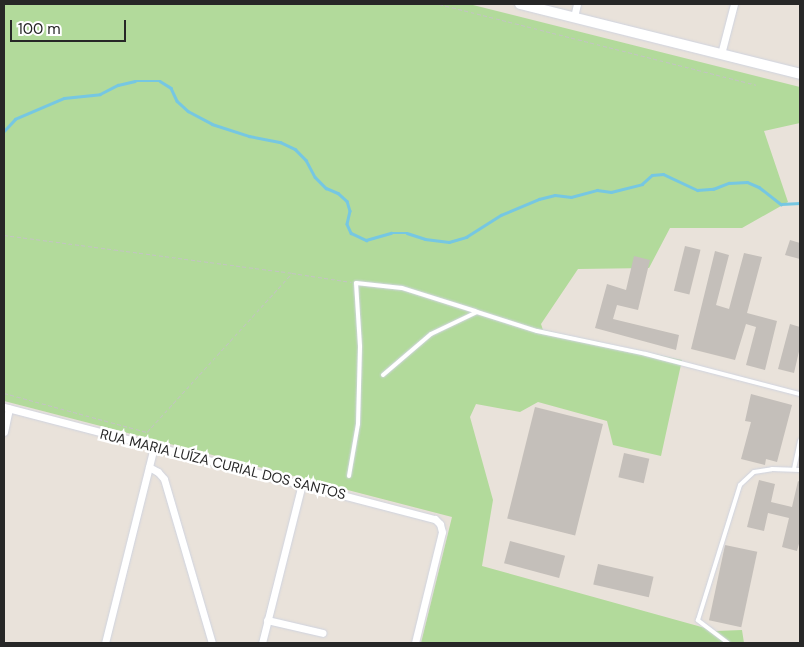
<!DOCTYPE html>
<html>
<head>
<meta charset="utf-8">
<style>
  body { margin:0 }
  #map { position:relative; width:804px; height:647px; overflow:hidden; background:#e9e2da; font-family:"DM Sans",sans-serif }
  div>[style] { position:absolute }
  .green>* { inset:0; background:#b2da9b }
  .stream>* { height:2.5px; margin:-1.25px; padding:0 1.25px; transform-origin:1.25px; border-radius:1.25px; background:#76c7e2 }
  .building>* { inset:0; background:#c4bfba; transform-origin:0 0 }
  .path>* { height:1px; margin-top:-0.5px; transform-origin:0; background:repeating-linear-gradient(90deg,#c3c3c3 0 4px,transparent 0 6.5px) }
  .roads { filter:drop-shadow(0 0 1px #cfd3df) drop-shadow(0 0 1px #cfd3df) }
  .service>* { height:4px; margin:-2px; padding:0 2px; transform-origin:2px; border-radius:2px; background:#fff }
  .minor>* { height:7px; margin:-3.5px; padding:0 3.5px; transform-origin:3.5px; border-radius:3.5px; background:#fff }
  .secondary>* { height:10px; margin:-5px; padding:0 5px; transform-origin:5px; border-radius:5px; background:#fff }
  span { translate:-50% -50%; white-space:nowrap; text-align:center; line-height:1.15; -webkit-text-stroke:5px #fff; paint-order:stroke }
  .street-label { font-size:14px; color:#272727 }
  .frame { position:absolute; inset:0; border:5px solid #272727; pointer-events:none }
  .scale { position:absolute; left:10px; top:20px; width:116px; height:22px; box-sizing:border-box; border:2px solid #272727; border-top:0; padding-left:6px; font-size:15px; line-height:18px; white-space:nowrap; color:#272727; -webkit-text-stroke:4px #fff; paint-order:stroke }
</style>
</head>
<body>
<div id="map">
  <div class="green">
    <div style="clip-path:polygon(4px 4px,469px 4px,800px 87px,800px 123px,764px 131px,788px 202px,742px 228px,670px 228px,649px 268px,578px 269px,541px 324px,543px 330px,682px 360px,661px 456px,613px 445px,607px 421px,538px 402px,520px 412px,476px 404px,470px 417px,493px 500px,482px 566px,716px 631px,742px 630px,744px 643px,421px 643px,452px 517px,4px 401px)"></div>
  </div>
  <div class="stream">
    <div style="left:4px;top:131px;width:16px;rotate:-47deg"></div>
    <div style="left:15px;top:119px;width:53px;rotate:-23.2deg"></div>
    <div style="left:64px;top:98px;width:36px;rotate:-6deg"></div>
    <div style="left:100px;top:94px;width:20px;rotate:-27deg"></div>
    <div style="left:118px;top:85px;width:17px;rotate:-13deg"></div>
    <div style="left:135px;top:81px;width:25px"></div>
    <div style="left:160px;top:81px;width:13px;rotate:32deg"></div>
    <div style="left:171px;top:88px;width:14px;rotate:65deg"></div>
    <div style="left:177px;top:101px;width:15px;rotate:42deg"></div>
    <div style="left:188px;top:111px;width:27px;rotate:28deg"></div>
    <div style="left:212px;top:124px;width:39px;rotate:18deg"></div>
    <div style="left:249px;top:136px;width:32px;rotate:11deg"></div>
    <div style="left:280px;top:142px;width:17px;rotate:25deg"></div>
    <div style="left:295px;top:149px;width:16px;rotate:45deg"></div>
    <div style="left:306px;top:160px;width:19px;rotate:62deg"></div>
    <div style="left:315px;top:177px;width:16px;rotate:45deg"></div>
    <div style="left:326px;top:188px;width:13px;rotate:23deg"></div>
    <div style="left:338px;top:193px;width:12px;rotate:42deg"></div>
    <div style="left:347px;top:201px;width:10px;rotate:73deg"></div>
    <div style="left:350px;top:211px;width:13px;rotate:103deg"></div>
    <div style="left:347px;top:224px;width:10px;rotate:66deg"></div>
    <div style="left:351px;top:233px;width:17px;rotate:25deg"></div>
    <div style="left:366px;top:240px;width:26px;rotate:-16deg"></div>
    <div style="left:391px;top:233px;width:16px"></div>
    <div style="left:407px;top:233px;width:19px;rotate:18deg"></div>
    <div style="left:425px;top:239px;width:24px;rotate:7deg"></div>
    <div style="left:449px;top:242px;width:18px;rotate:-16deg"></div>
    <div style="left:466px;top:237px;width:41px;rotate:-32.2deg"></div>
    <div style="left:501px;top:215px;width:41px;rotate:-22.8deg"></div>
    <div style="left:539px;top:199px;width:16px;rotate:-14deg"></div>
    <div style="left:555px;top:195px;width:16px;rotate:7deg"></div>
    <div style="left:571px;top:197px;width:27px;rotate:-15deg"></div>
    <div style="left:597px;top:190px;width:14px;rotate:8deg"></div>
    <div style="left:611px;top:192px;width:32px;rotate:-14deg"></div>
    <div style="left:642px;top:184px;width:13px;rotate:-42deg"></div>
    <div style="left:652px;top:175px;width:11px;rotate:-5deg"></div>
    <div style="left:663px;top:174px;width:38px;rotate:25deg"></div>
    <div style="left:697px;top:190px;width:16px;rotate:-4deg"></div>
    <div style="left:713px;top:189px;width:17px;rotate:-21deg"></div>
    <div style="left:729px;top:183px;width:18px;rotate:-3deg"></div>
    <div style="left:747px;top:182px;width:13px;rotate:23deg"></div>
    <div style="left:759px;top:187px;width:28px;rotate:38deg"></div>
    <div style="left:781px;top:204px;width:19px;rotate:-3deg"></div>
  </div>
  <div class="building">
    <div style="clip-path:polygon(790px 240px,800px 243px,800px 259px,785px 255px)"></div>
    <div style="left:685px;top:246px;width:16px;height:46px;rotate:14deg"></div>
    <div style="clip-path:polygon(715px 251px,729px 255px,716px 305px,729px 309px,744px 253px,762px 257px,747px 313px,777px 321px,765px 370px,746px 365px,756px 327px,746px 324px,735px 360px,691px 349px)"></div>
    <div style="clip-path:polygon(634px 256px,650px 260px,638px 310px,617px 305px,613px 319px,679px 335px,676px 350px,595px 328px,607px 284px,626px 290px)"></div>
    <div style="clip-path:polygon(790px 324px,800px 327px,800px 347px,794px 373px,778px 369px)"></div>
    <div style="clip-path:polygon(751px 394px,792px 405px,777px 462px,766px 459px,765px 465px,741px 459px,751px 422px,745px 421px)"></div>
    <div style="left:535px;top:407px;width:70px;height:115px;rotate:14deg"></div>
    <div style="left:624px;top:453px;width:26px;height:25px;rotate:13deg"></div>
    <div style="clip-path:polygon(759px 480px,775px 484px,771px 502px,792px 507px,798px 481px,800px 482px,800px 540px,797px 551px,782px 547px,789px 518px,768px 513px,764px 531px,747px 527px)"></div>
    <div style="left:510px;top:541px;width:57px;height:23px;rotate:15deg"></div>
    <div style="left:725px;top:545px;width:33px;height:77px;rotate:12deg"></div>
    <div style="left:598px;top:564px;width:57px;height:21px;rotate:13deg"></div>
  </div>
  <div class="path">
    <div style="left:439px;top:4px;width:327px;rotate:14.3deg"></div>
    <div style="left:4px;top:235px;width:290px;rotate:7.5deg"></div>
    <div style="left:4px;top:393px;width:148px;rotate:15.3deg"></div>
    <div style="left:147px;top:432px;width:215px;rotate:-47.6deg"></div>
    <div style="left:292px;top:273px;width:60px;rotate:8.7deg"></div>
  </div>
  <div class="roads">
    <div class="service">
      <div style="left:383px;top:375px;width:63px;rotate:-40.5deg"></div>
      <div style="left:431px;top:334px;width:51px;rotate:-25.6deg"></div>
      <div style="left:477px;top:312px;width:63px;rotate:17.6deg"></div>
      <div style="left:537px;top:331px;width:111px;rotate:11.9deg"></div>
      <div style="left:646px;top:354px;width:159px;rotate:14.6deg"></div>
      <div style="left:794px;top:469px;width:29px;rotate:-78deg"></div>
      <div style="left:349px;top:476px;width:53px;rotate:-80.2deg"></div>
      <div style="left:358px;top:424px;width:78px;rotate:-88.5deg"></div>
      <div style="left:360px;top:346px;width:63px;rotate:-93.6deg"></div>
      <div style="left:356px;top:283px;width:46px;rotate:6.2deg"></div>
      <div style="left:402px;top:288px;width:77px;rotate:17.5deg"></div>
      <div style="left:728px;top:643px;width:38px;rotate:-143deg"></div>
      <div style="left:698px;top:620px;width:141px;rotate:-72.7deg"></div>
      <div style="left:740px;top:485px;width:19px;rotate:-43deg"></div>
      <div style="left:754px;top:472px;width:18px;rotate:-9deg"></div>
      <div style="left:772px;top:469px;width:28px;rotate:2deg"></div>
    </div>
    <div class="minor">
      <div style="left:574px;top:17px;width:13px;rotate:-77deg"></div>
      <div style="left:721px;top:54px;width:52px;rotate:-75.4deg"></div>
      <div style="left:4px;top:407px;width:445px;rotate:14.6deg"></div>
      <div style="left:435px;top:519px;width:7px;rotate:45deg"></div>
      <div style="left:440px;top:524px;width:8px;rotate:76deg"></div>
      <div style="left:442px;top:532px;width:114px;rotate:103.7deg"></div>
      <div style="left:4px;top:432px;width:24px;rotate:-78deg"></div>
      <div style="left:149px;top:467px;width:10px;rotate:29deg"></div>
      <div style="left:158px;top:472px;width:9px;rotate:49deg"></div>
      <div style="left:164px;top:479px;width:171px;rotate:73.7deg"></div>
      <div style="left:267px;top:620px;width:57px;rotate:13.1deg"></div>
      <div style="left:105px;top:643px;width:203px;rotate:-76deg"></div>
      <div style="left:262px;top:643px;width:164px;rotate:-75.9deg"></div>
    </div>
    <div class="secondary">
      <div style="left:520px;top:4px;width:289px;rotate:14deg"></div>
    </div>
  </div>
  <div class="street-label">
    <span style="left:223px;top:464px;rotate:14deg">RUA MARIA LUÍZA CURIAL DOS SANTOS</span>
  </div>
  <div class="frame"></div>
  <div class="scale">100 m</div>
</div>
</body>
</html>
